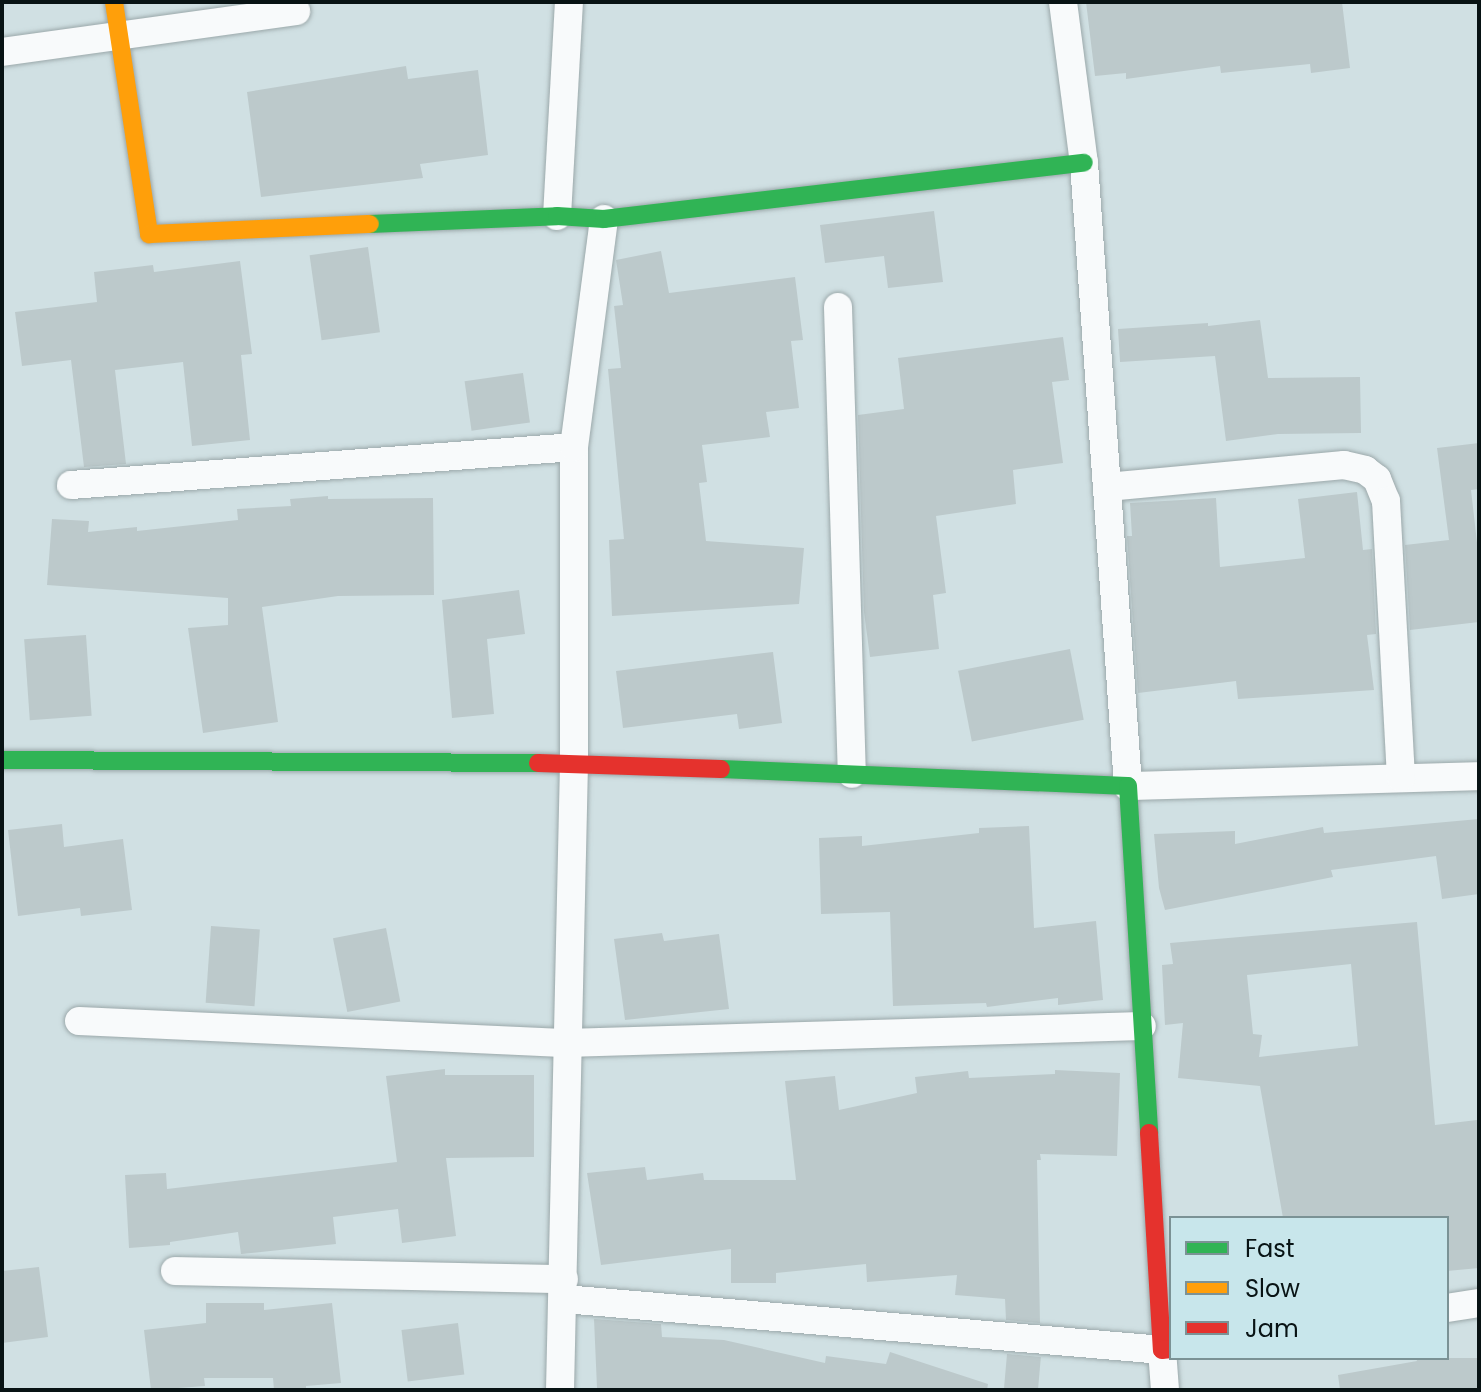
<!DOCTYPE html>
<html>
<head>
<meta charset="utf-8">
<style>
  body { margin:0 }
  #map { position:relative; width:1481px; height:1392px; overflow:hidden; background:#d0e0e3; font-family:Poppins,sans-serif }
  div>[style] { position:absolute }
  .building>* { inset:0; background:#bcc9cb; transform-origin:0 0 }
  .roads { filter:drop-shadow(0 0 2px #9ba8aa) drop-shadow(0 0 2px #9ba8aa) }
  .street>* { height:28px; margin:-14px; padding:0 14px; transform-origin:14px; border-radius:14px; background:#f8fafb }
  .fast>* { height:18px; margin:-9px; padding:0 9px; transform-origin:9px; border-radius:9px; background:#30b455 }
  .slow>* { height:18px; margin:-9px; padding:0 9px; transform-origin:9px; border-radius:9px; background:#ff9f0a }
  .jam>* { height:18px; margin:-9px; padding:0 9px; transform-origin:9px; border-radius:9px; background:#e5322d }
  span { translate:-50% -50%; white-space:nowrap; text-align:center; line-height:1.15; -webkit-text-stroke:8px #c8e6eb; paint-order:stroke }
  .frame { position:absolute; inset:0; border:4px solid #081314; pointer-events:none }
  .legend { position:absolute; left:1169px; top:1216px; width:280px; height:144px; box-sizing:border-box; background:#c8e6eb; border:2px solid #7b9295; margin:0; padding:10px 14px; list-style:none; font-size:24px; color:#081314 }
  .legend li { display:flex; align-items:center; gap:16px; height:40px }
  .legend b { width:40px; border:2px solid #7b9295 }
</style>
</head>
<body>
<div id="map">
  <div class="building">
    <div style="clip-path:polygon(1086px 2px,1342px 2px,1350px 68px,1311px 73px,1310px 64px,1221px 73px,1220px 66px,1126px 79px,1126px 73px,1095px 76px)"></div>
    <div style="clip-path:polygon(406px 66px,408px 79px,478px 70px,488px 155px,420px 164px,423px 178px,261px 197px,247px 92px)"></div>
    <div style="clip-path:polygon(934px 211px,943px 282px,888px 288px,884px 256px,825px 263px,820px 225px)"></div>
    <div style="left:368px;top:247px;width:86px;height:59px;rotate:82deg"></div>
    <div style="clip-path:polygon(661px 251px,669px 293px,795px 277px,803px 340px,791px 341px,799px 408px,766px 412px,770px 437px,702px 445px,707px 482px,699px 483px,706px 541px,804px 548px,799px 604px,612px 616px,609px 540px,624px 539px,608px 369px,621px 368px,614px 306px,623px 305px,616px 260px)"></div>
    <div style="clip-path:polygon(240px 261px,252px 354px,241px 355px,250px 440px,192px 446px,183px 362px,115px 370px,126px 464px,84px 467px,71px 360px,22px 366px,15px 312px,97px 302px,94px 272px,153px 265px,154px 272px)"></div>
    <div style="clip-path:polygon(1260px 320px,1268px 378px,1360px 377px,1361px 433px,1278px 434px,1226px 441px,1215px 356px,1120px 362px,1118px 329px,1208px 323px,1208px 326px)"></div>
    <div style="clip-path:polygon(1063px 337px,1069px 380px,1052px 382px,1063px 463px,1013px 470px,1016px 504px,936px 516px,946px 593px,933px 595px,939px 649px,870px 657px,864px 612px,858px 415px,904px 409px,898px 358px)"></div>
    <div style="left:523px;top:373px;width:50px;height:59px;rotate:82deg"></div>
    <div style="clip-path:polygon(1479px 443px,1479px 489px,1471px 490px,1479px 560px,1479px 622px,1410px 630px,1405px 545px,1449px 540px,1437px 448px)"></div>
    <div style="clip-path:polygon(1357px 492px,1363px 550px,1372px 549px,1376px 634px,1367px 635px,1374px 690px,1238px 699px,1236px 681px,1138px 693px,1127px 536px,1132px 536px,1130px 503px,1216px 498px,1220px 567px,1305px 558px,1298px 499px)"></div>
    <div style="clip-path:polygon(328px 496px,328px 499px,433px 498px,434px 595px,338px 596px,262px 607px,278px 722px,203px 733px,188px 628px,228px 625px,228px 598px,47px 585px,52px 519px,89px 521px,88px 532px,137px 527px,137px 531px,238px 520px,237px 509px,291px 506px,290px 499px)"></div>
    <div style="clip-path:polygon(519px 590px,525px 634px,487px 639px,494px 714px,452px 718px,442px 600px)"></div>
    <div style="left:86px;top:635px;width:81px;height:62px;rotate:86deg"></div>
    <div style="left:1070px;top:649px;width:72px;height:114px;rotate:79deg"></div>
    <div style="clip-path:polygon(773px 652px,782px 723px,739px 729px,737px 714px,623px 728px,616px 671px)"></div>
    <div style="clip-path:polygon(1479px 819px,1479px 894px,1442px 899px,1436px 856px,1331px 870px,1333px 877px,1165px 910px,1159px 888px,1154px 834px,1235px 831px,1235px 844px,1323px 827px,1324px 833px)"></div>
    <div style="clip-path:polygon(62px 824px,64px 847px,123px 839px,132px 910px,81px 916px,80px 908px,18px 916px,8px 830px)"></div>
    <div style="clip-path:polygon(1029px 826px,1034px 928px,1096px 921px,1103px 1000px,1058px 1005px,1058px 998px,987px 1007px,986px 1003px,893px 1006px,890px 912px,821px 914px,819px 838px,862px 836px,862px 846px,979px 833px,979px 828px)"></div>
    <div style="clip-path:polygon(evenodd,1417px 922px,1435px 1125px,1477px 1120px,1479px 1268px,1447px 1271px,1447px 1218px,1283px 1218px,1260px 1086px,1178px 1078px,1183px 1023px,1165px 1025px,1162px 965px,1173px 964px,1170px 943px,1417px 922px,1351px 964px,1358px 1046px,1259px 1057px,1262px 1035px,1253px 1034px,1247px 975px,1351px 964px)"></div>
    <div style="left:211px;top:926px;width:49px;height:77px;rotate:4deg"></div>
    <div style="left:386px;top:928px;width:75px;height:54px;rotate:79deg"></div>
    <div style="clip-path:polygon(662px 933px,664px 941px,719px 934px,729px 1009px,625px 1020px,614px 939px)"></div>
    <div style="clip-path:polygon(445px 1069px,445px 1075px,534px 1075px,534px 1157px,446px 1158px,456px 1236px,402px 1243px,398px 1209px,333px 1217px,336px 1244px,241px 1254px,238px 1232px,170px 1242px,170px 1245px,129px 1248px,125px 1175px,166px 1173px,167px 1189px,397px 1162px,386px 1076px)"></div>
    <div style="clip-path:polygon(1055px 1070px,1120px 1073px,1117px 1156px,1040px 1154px,1041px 1160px,1037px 1160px,1040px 1323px,1006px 1320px,1005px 1299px,955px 1295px,957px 1275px,867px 1282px,866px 1264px,776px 1273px,776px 1283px,731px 1283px,731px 1249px,601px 1265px,587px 1173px,645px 1167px,647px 1180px,703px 1173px,704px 1180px,796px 1180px,785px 1081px,835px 1076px,839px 1110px,917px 1093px,915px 1077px,968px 1071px,969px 1078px,1055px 1074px)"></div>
    <div style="clip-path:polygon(39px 1267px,48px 1337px,2px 1343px,2px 1271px)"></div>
    <div style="clip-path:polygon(206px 1303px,264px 1303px,264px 1310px,332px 1303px,341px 1383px,306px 1386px,306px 1390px,274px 1390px,273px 1378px,204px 1378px,205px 1386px,151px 1390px,144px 1330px,206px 1323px)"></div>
    <div style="clip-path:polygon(594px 1319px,661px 1324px,662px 1337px,724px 1340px,825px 1363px,826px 1356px,886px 1364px,890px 1352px,988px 1384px,987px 1390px,597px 1388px)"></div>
    <div style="left:458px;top:1323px;width:52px;height:57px;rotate:83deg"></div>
    <div style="left:1007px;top:1354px;width:34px;height:36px;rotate:5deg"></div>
    <div style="clip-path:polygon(1416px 1358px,1479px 1358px,1479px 1390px,1340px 1390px,1338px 1375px,1417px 1361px)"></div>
  </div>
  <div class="roads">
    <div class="street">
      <div style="left:1063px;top:2px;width:162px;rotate:82.6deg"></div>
      <div style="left:1084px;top:163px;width:625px;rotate:85.96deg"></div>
      <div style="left:1128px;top:786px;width:351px;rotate:-1.6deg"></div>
      <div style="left:2px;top:52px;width:297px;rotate:-7.9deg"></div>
      <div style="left:557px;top:216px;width:214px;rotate:-86.8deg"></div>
      <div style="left:838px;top:307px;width:467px;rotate:88.3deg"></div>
      <div style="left:71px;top:485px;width:504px;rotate:-4.32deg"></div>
      <div style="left:1107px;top:487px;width:238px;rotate:-5.3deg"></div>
      <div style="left:1344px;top:465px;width:22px;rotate:13deg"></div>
      <div style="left:1365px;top:470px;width:15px;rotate:37deg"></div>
      <div style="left:1377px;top:479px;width:24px;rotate:68deg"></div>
      <div style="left:1386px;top:501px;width:277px;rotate:86.9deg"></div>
      <div style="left:79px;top:1021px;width:490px;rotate:2.6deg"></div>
      <div style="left:569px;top:1043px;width:573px;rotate:-1.7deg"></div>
      <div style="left:175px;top:1271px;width:389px;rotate:1.2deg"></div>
      <div style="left:564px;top:1299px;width:600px;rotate:4.87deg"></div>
      <div style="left:1162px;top:1350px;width:40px;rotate:85.7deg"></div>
      <div style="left:1447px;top:1308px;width:32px;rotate:-9deg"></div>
      <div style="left:560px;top:1390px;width:627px;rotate:-88.72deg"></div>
      <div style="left:574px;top:763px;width:316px;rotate:-90deg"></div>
      <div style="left:574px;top:447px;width:230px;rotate:-82.5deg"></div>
    </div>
    <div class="fast">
      <div style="left:370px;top:224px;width:187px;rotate:-2.4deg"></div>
      <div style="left:557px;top:216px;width:47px;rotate:3.7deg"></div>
      <div style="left:604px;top:219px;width:483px;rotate:-6.7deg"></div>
      <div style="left:2px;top:760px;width:536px;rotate:0.32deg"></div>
      <div style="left:721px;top:769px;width:407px;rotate:2.4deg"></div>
      <div style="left:1128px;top:786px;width:348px;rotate:86.5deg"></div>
    </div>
    <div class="slow">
      <div style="left:114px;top:2px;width:235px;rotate:81.4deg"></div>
      <div style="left:149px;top:234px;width:221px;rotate:-2.6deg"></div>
    </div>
    <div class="jam">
      <div style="left:538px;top:763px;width:183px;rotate:1.9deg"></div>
      <div style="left:1149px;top:1133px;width:217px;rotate:86.6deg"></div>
      <div style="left:1162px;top:1350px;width:9px;rotate:-6deg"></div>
    </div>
  </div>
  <div class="frame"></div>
  <ul class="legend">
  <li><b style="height:10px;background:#30b455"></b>Fast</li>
  <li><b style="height:10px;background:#ff9f0a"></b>Slow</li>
  <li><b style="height:10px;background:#e5322d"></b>Jam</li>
  </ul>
</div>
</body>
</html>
